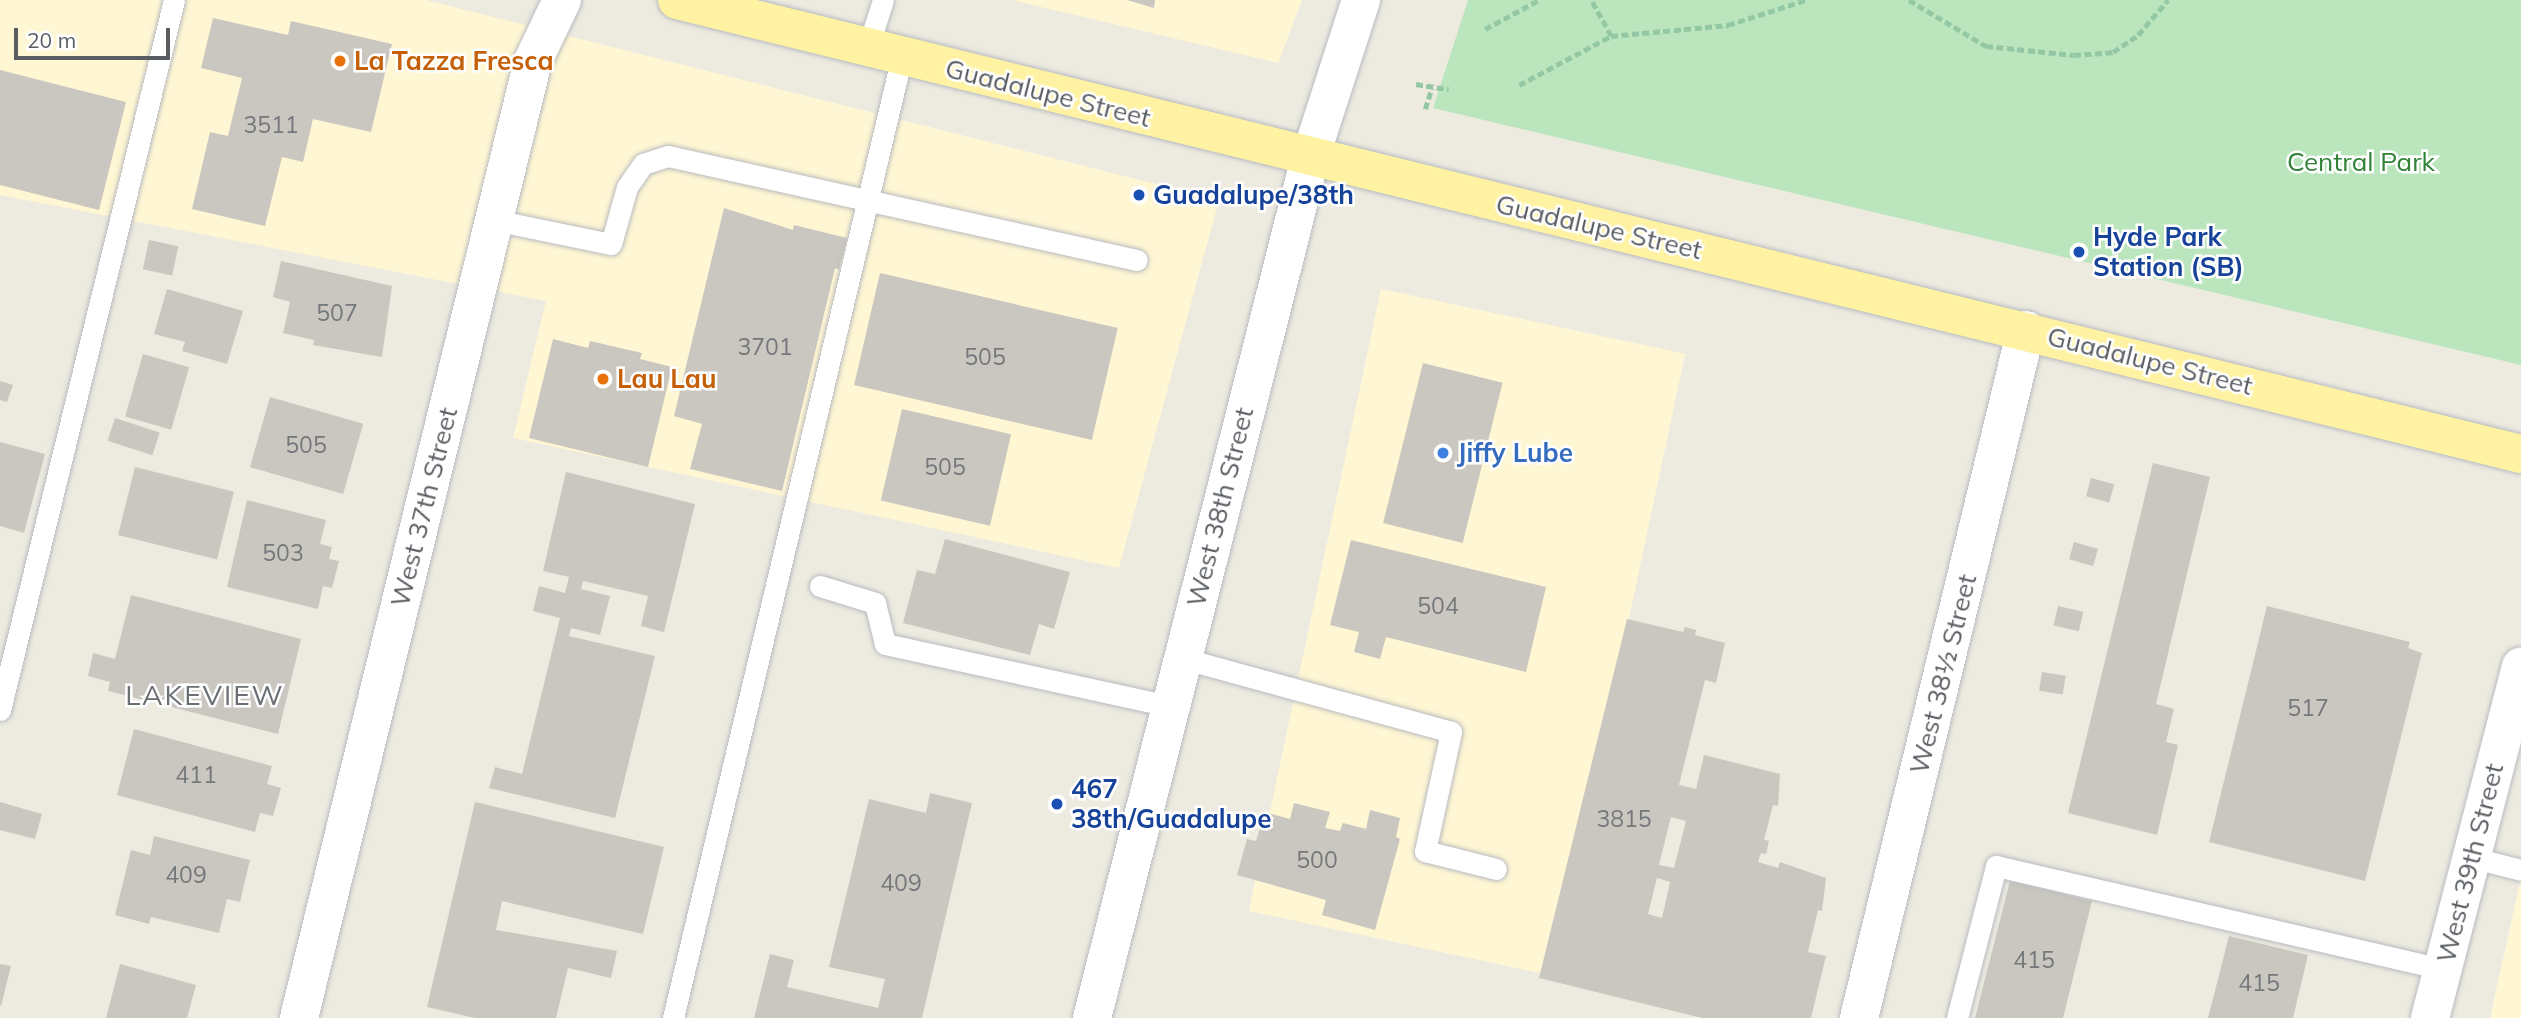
<!DOCTYPE html>
<html>
<head>
<meta charset="utf-8">
<style>
  body { margin:0 }
  #map { position:relative; width:2521px; height:1018px; overflow:hidden; background:#edebe0; font-family:Mulish,sans-serif }
  div>[style] { position:absolute }
  .commercial>* { inset:0; background:#fff6d3; transform-origin:0 0 }
  .green>* { inset:0; background:#bbe6bd }
  .building>* { inset:0; background:#cac7c0; transform-origin:0 0 }
  .path>* { height:4.5px; margin-top:-2.25px; transform-origin:0; background:repeating-linear-gradient(90deg,#94c7a4 0 7px,transparent 0 10.5px) }
  .roads { filter:drop-shadow(0 0 2px #b8bbc0) drop-shadow(0 0 2px #b8bbc0) }
  .lane>* { height:21px; margin:-10.5px; padding:0 10.5px; transform-origin:10.5px; border-radius:10.5px; background:#fff }
  .street>* { height:38px; margin:-19px; padding:0 19px; transform-origin:19px; border-radius:19px; background:#fff }
  .secondary>* { height:38px; margin:-19px; padding:0 19px; transform-origin:19px; border-radius:19px; background:#fff }
  .primary>* { height:38px; margin:-19px; padding:0 19px; transform-origin:19px; border-radius:19px; background:#fff3a3 }
  .dots>* { width:19px; height:19px; translate:-50% -50%; box-sizing:border-box; border:4px solid #fff; border-radius:50% }
  span { translate:-50% -50%; white-space:nowrap; text-align:center; line-height:1.15; -webkit-text-stroke:5px #fff; paint-order:stroke }
  .number-label { font-size:23px; color:#75787a }
  .number-label span { -webkit-text-stroke-width:0 }
  .food-label { font-size:26px; color:#c56008; font-weight:700 }
  .left { translate:0 -50%; text-align:left }
  .street-label { font-size:26px; color:#595d62 }
  .park-label { font-size:26px; color:#308237 }
  .transit-label { font-size:26px; color:#164399; font-weight:700 }
  .shop-label { font-size:26px; color:#366cbe; font-weight:700 }
  .neighbourhood-label { font-size:28px; color:#6a6f74; letter-spacing:2px }
  .scale { position:absolute; left:14px; top:28px; width:156px; height:32px; box-sizing:border-box; border:4px solid #595d62; border-top:0; padding-left:9px; font-size:21px; line-height:24px; white-space:nowrap; color:#595d62; -webkit-text-stroke:5px #fff; paint-order:stroke }
</style>
</head>
<body>
<div id="map">
  <div class="commercial">
    <div style="clip-path:polygon(0 0,426px 0,1219px 200px,1119px 568px,513px 438px,546px 301px,0 195px)"></div>
    <div style="clip-path:polygon(1012px 0,1302px 0,1278px 63px)"></div>
    <div style="left:1381px;top:289px;width:311px;height:636px;rotate:12deg"></div>
    <div style="clip-path:polygon(2521px 878px,2521px 1018px,2490px 1018px)"></div>
  </div>
  <div class="green">
    <div style="clip-path:polygon(1468px 0,2521px 0,2521px 365px,1433px 108px)"></div>
  </div>
  <div class="building">
    <div style="clip-path:polygon(1127px 0,1155px 0,1154px 8px)"></div>
    <div style="clip-path:polygon(213px 18px,288px 35px,291px 21px,392px 44px,371px 132px,313px 119px,303px 162px,282px 157px,265px 226px,192px 209px,210px 132px,228px 136px,242px 78px,201px 68px)"></div>
    <div style="clip-path:polygon(0 70px,126px 102px,99px 210px,0 185px)"></div>
    <div style="clip-path:polygon(724px 208px,793px 230px,794px 225px,847px 238px,839px 270px,835px 268px,782px 491px,690px 469px,702px 424px,674px 416px)"></div>
    <div style="left:149px;top:240px;width:30px;height:30px;rotate:12deg"></div>
    <div style="clip-path:polygon(281px 261px,392px 286px,382px 357px,313px 345px,314px 340px,283px 333px,290px 302px,273px 297px)"></div>
    <div style="left:880px;top:273px;width:244px;height:115px;rotate:13deg"></div>
    <div style="clip-path:polygon(167px 289px,243px 311px,227px 364px,182px 351px,185px 342px,154px 334px)"></div>
    <div style="clip-path:polygon(553px 339px,588px 348px,590px 341px,642px 353px,640px 359px,672px 367px,648px 467px,529px 438px)"></div>
    <div style="left:143px;top:354px;width:48px;height:65px;rotate:16deg"></div>
    <div style="left:1423px;top:363px;width:82px;height:165px;rotate:14deg"></div>
    <div style="clip-path:polygon(0 381px,13px 385px,7px 402px,0 400px)"></div>
    <div style="left:270px;top:397px;width:97px;height:73px;rotate:16deg"></div>
    <div style="left:902px;top:409px;width:112px;height:94px;rotate:13deg"></div>
    <div style="left:115px;top:418px;width:47px;height:24px;rotate:18deg"></div>
    <div style="clip-path:polygon(0 442px,45px 454px,24px 533px,0 526px)"></div>
    <div style="clip-path:polygon(2153px 463px,2210px 477px,2156px 704px,2174px 709px,2166px 742px,2178px 745px,2157px 835px,2068px 813px)"></div>
    <div style="left:135px;top:467px;width:102px;height:70px;rotate:14deg"></div>
    <div style="clip-path:polygon(566px 472px,695px 504px,664px 632px,641px 626px,648px 596px,583px 581px,581px 589px,610px 596px,600px 635px,571px 628px,569px 636px,655px 656px,615px 818px,489px 788px,495px 767px,522px 774px,560px 618px,533px 611px,539px 586px,565px 593px,569px 577px,543px 571px)"></div>
    <div style="left:2091px;top:478px;width:24px;height:19px;rotate:15deg"></div>
    <div style="clip-path:polygon(247px 500px,326px 520px,320px 544px,332px 547px,329px 559px,339px 561px,332px 588px,323px 586px,318px 609px,227px 587px)"></div>
    <div style="clip-path:polygon(945px 539px,1070px 572px,1054px 629px,1039px 624px,1030px 655px,903px 623px,917px 570px,935px 574px)"></div>
    <div style="clip-path:polygon(1351px 540px,1546px 587px,1526px 672px,1386px 637px,1380px 659px,1354px 652px,1359px 632px,1330px 625px)"></div>
    <div style="left:2074px;top:542px;width:25px;height:18px;rotate:16deg"></div>
    <div style="clip-path:polygon(131px 595px,301px 639px,278px 734px,108px 691px,110px 682px,88px 676px,93px 653px,115px 659px)"></div>
    <div style="left:2058px;top:606px;width:26px;height:20px;rotate:13deg"></div>
    <div style="clip-path:polygon(2267px 606px,2410px 642px,2408px 648px,2422px 653px,2365px 881px,2209px 842px)"></div>
    <div style="clip-path:polygon(evenodd,1627px 619px,1683px 632px,1685px 627px,1696px 630px,1695px 635px,1725px 643px,1716px 683px,1705px 680px,1679px 785px,1696px 789px,1704px 755px,1780px 774px,1778px 806px,1773px 805px,1764px 840px,1769px 841px,1766px 854px,1761px 853px,1758px 862px,1778px 868px,1780px 862px,1826px 878px,1822px 911px,1818px 910px,1808px 952px,1826px 956px,1811px 1018px,1702px 1018px,1539px 978px,1627px 619px,1671px 817px,1686px 821px,1674px 868px,1659px 865px,1671px 817px,1627px 619px,1657px 878px,1670px 882px,1662px 918px,1648px 914px,1657px 878px)"></div>
    <div style="left:2042px;top:672px;width:24px;height:19px;rotate:9deg"></div>
    <div style="clip-path:polygon(134px 729px,272px 766px,267px 784px,281px 788px,273px 816px,260px 813px,255px 832px,117px 795px)"></div>
    <div style="clip-path:polygon(930px 793px,972px 803px,922px 1018px,754px 1018px,770px 954px,794px 960px,787px 987px,878px 1008px,885px 979px,829px 967px,869px 799px,926px 813px)"></div>
    <div style="clip-path:polygon(0 802px,42px 814px,35px 839px,0 830px)"></div>
    <div style="clip-path:polygon(475px 802px,664px 847px,643px 934px,502px 901px,496px 930px,617px 951px,611px 978px,568px 968px,556px 1018px,475px 1018px,427px 1007px)"></div>
    <div style="clip-path:polygon(1294px 803px,1330px 812px,1325px 828px,1340px 831px,1343px 823px,1366px 829px,1370px 810px,1400px 818px,1396px 837px,1400px 839px,1375px 930px,1322px 915px,1326px 900px,1237px 875px,1247px 839px,1256px 841px,1265px 812px,1290px 819px)"></div>
    <div style="clip-path:polygon(154px 836px,250px 860px,240px 902px,227px 899px,219px 933px,151px 917px,149px 924px,115px 915px,131px 850px,150px 855px)"></div>
    <div style="clip-path:polygon(2010px 881px,2092px 901px,2063px 1018px,1975px 1018px)"></div>
    <div style="clip-path:polygon(2229px 936px,2308px 955px,2293px 1018px,2208px 1018px)"></div>
    <div style="clip-path:polygon(0 964px,11px 966px,1px 1006px,0 1005px)"></div>
    <div style="clip-path:polygon(120px 964px,196px 985px,187px 1018px,106px 1018px)"></div>
  </div>
  <div class="path">
    <div style="left:1909px;top:0;width:90px;rotate:30.9deg"></div>
    <div style="left:1986px;top:46px;width:88px;rotate:5.8deg"></div>
    <div style="left:2074px;top:55px;width:39px;rotate:-4deg"></div>
    <div style="left:2113px;top:52px;width:30px;rotate:-34deg"></div>
    <div style="left:2138px;top:35px;width:46px;rotate:-49.4deg"></div>
    <div style="left:1485px;top:29px;width:61px;rotate:-28.2deg"></div>
    <div style="left:1611px;top:36px;width:118px;rotate:-5.4deg"></div>
    <div style="left:1728px;top:25px;width:82px;rotate:-17.8deg"></div>
    <div style="left:1416px;top:84px;width:33px;rotate:9deg"></div>
    <div style="left:1519px;top:85px;width:104px;rotate:-28deg"></div>
    <div style="left:1611px;top:36px;width:41px;rotate:-119.1deg"></div>
    <div style="left:1425px;top:109px;width:22px;rotate:-72deg"></div>
  </div>
  <div class="roads">
    <div class="lane">
      <div style="left:868px;top:47px;width:49px;rotate:-72.3deg"></div>
      <div style="left:494px;top:220px;width:119px;rotate:11.6deg"></div>
      <div style="left:611px;top:244px;width:59px;rotate:-74.3deg"></div>
      <div style="left:627px;top:187px;width:28px;rotate:-55deg"></div>
      <div style="left:643px;top:164px;width:26px;rotate:-18deg"></div>
      <div style="left:668px;top:156px;width:480px;rotate:12.5deg"></div>
      <div style="left:820px;top:586px;width:58px;rotate:17.2deg"></div>
      <div style="left:875px;top:603px;width:42px;rotate:76.3deg"></div>
      <div style="left:885px;top:644px;width:292px;rotate:12.3deg"></div>
      <div style="left:1181px;top:658px;width:280px;rotate:15.3deg"></div>
      <div style="left:1451px;top:732px;width:122px;rotate:102.3deg"></div>
      <div style="left:1425px;top:851px;width:73px;rotate:14.2deg"></div>
      <div style="left:0;top:710px;width:731px;rotate:-76.23deg"></div>
      <div style="left:2470px;top:857px;width:53px;rotate:14.3deg"></div>
      <div style="left:673px;top:1018px;width:989px;rotate:-76.61deg"></div>
      <div style="left:1957px;top:1018px;width:157px;rotate:-75.6deg"></div>
      <div style="left:1996px;top:866px;width:458px;rotate:13deg"></div>
    </div>
    <div class="street">
      <div style="left:299px;top:1018px;width:985px;rotate:-76.26deg"></div>
      <div style="left:533px;top:61px;width:68px;rotate:-64.6deg"></div>
      <div style="left:1859px;top:1018px;width:708px;rotate:-76.36deg"></div>
      <div style="left:2430px;top:1018px;width:363px;rotate:-75.5deg"></div>
    </div>
    <div class="secondary">
      <div style="left:1092px;top:1018px;width:887px;rotate:-75.78deg"></div>
      <div style="left:1310px;top:158px;width:166px;rotate:-72.1deg"></div>
    </div>
    <div class="primary">
      <div style="left:677px;top:0;width:1899px;rotate:13.83deg"></div>
    </div>
  </div>
  <div class="dots">
    <div style="left:340px;top:61px;background:#e8710a"></div>
    <div style="left:1139px;top:195px;background:#1a4fb4"></div>
    <div style="left:2079px;top:252px;background:#1a4fb4"></div>
    <div style="left:603px;top:379px;background:#e8710a"></div>
    <div style="left:1443px;top:453px;background:#3f7fe0"></div>
    <div style="left:1057px;top:804px;background:#1a4fb4"></div>
  </div>
  <div class="number-label">
    <span style="left:271px;top:125px">3511</span>
    <span style="left:337px;top:313px">507</span>
    <span style="left:765px;top:347px">3701</span>
    <span style="left:985px;top:357px">505</span>
    <span style="left:306px;top:445px">505</span>
    <span style="left:945px;top:467px">505</span>
    <span style="left:283px;top:553px">503</span>
    <span style="left:1438px;top:606px">504</span>
    <span style="left:2308px;top:708px">517</span>
    <span style="left:196px;top:775px">411</span>
    <span style="left:1624px;top:819px">3815</span>
    <span style="left:1317px;top:860px">500</span>
    <span style="left:186px;top:875px">409</span>
    <span style="left:901px;top:883px">409</span>
    <span style="left:2034px;top:960px">415</span>
    <span style="left:2259px;top:983px">415</span>
  </div>
  <div class="food-label">
    <span class="left" style="left:354px;top:61px">La Tazza Fresca</span>
    <span class="left" style="left:617px;top:379px">Lau Lau</span>
  </div>
  <div class="street-label">
    <span style="left:1048px;top:93px;rotate:14deg">Guadalupe Street</span>
    <span style="left:1599px;top:227px;rotate:13deg">Guadalupe Street</span>
    <span style="left:2150px;top:361px;rotate:14deg">Guadalupe Street</span>
    <span style="left:424px;top:507px;rotate:-76deg">West 37th Street</span>
    <span style="left:1220px;top:507px;rotate:-76deg">West 38th Street</span>
    <span style="left:1943px;top:674px;rotate:-76deg">West 38½ Street</span>
    <span style="left:2470px;top:863px;rotate:-76deg">West 39th Street</span>
  </div>
  <div class="park-label">
    <span style="left:2361px;top:162px">Central Park</span>
  </div>
  <div class="transit-label">
    <span class="left" style="left:1153px;top:195px">Guadalupe/38th</span>
    <span class="left" style="left:2093px;top:252px">Hyde Park<br>Station (SB)</span>
    <span class="left" style="left:1071px;top:804px">467<br>38th/Guadalupe</span>
  </div>
  <div class="shop-label">
    <span class="left" style="left:1457px;top:453px">Jiffy Lube</span>
  </div>
  <div class="neighbourhood-label">
    <span style="left:205px;top:695px">LAKEVIEW</span>
  </div>
  <div class="scale">20 m</div>
</div>
</body>
</html>
